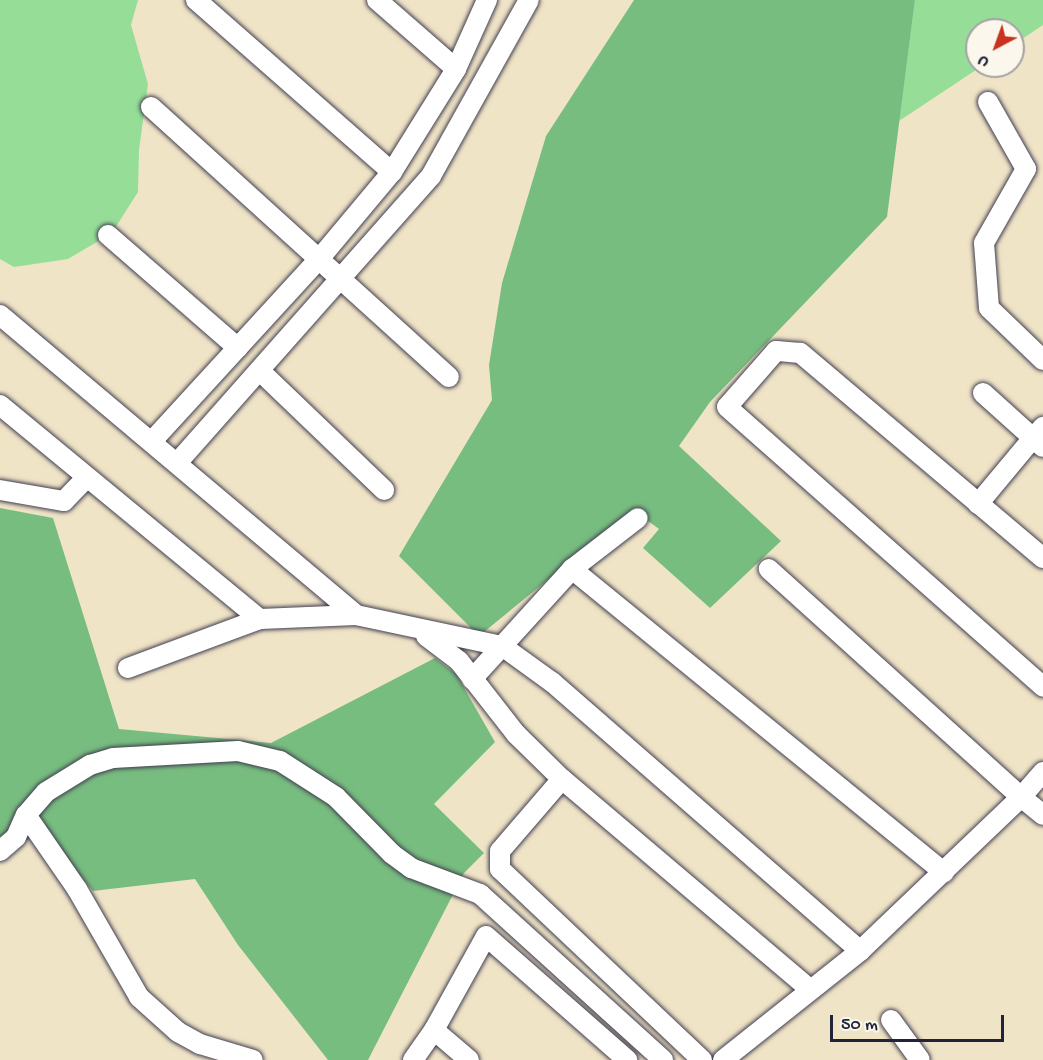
<!DOCTYPE html>
<html>
<head>
<meta charset="utf-8">
<style>
  body { margin:0 }
  #map { position:relative; width:1043px; height:1060px; overflow:hidden; background:#f0e4c7; font-family:"Gochi Hand",sans-serif }
  div>[style] { position:absolute }
  .green>* { inset:0; background:#96de98 }
  .forest>* { inset:0; background:#78bd80 }
  .roads { filter:drop-shadow(0 0 2px #413f50) drop-shadow(0 0 2px #413f50) }
  .street>* { height:20px; margin:-10px; padding:0 10px; transform-origin:10px; border-radius:10px; background:#fff }
  span { translate:-50% -50%; white-space:nowrap; text-align:center; line-height:1.15; -webkit-text-stroke:4.5px #fbf7ec; paint-order:stroke }
  .north { position:absolute; left:965px; top:18px; width:60px; height:60px; box-sizing:border-box; background:#fbf7ec; border:2px solid #a4a2a5; border-radius:50%; rotate:221deg; font-size:16px; font-weight:700; line-height:24px; text-align:center; color:#22223b }
  .north::after { content:''; display:block; margin:auto; width:21px; height:27px; background:#c8321e; clip-path:polygon(50% 0,100% 100%,50% 72%,0 100%) }
  .scale { position:absolute; left:830px; top:1015px; width:174px; height:27px; box-sizing:border-box; border:3px solid #22223b; border-top:0; padding-left:8px; font-size:18px; line-height:21px; white-space:nowrap; color:#22223b; -webkit-text-stroke:4px #fbf7ec; paint-order:stroke }
</style>
</head>
<body>
<div id="map">
  <div class="green">
    <div style="clip-path:polygon(0 0,138px 0,131px 25px,148px 84px,139px 150px,138px 192px,112px 233px,68px 259px,14px 267px,0 259px)"></div>
    <div style="clip-path:polygon(915px 0,1043px 0,1043px 25px,1013px 45px,1013px 30px,977px 30px,977px 66px,982px 66px,899px 121px)"></div>
  </div>
  <div class="forest">
    <div style="clip-path:polygon(634px 0,915px 0,887px 217px,710px 402px,679px 446px,781px 541px,710px 608px,643px 548px,659px 529px,633px 510px,479px 636px,399px 556px,492px 400px,489px 365px,502px 283px,546px 136px)"></div>
    <div style="clip-path:polygon(0 508px,53px 518px,119px 729px,271px 743px,435px 658px,456px 674px,495px 742px,434px 804px,484px 853px,464px 873px,368px 1060px,328px 1060px,238px 945px,195px 879px,93px 891px,42px 831px,0 855px)"></div>
  </div>
  <div class="roads">
    <div class="street">
      <div style="left:196px;top:0;width:261px;rotate:41.3deg"></div>
      <div style="left:377px;top:0;width:105px;rotate:41.1deg"></div>
      <div style="left:988px;top:102px;width:77px;rotate:60.4deg"></div>
      <div style="left:1026px;top:169px;width:85px;rotate:119.6deg"></div>
      <div style="left:984px;top:243px;width:65px;rotate:85.6deg"></div>
      <div style="left:989px;top:308px;width:75px;rotate:43.9deg"></div>
      <div style="left:151px;top:107px;width:402px;rotate:42.2deg"></div>
      <div style="left:108px;top:235px;width:172px;rotate:41deg"></div>
      <div style="left:0;top:315px;width:466px;rotate:40.1deg"></div>
      <div style="left:260px;top:371px;width:172px;rotate:43.8deg"></div>
      <div style="left:983px;top:393px;width:67px;rotate:42deg"></div>
      <div style="left:1033px;top:438px;width:15px;rotate:-48deg"></div>
      <div style="left:0;top:405px;width:337px;rotate:39.5deg"></div>
      <div style="left:153px;top:440px;width:247px;rotate:-47.5deg"></div>
      <div style="left:320px;top:258px;width:112px;rotate:-50.1deg"></div>
      <div style="left:392px;top:172px;width:121px;rotate:-58.1deg"></div>
      <div style="left:456px;top:69px;width:76px;rotate:-65.8deg"></div>
      <div style="left:178px;top:462px;width:382px;rotate:-48.5deg"></div>
      <div style="left:431px;top:176px;width:201px;rotate:-60.9deg"></div>
      <div style="left:0;top:490px;width:65px;rotate:9.8deg"></div>
      <div style="left:64px;top:501px;width:33px;rotate:-46deg"></div>
      <div style="left:978px;top:504px;width:86px;rotate:-50.2deg"></div>
      <div style="left:1033px;top:438px;width:13px;rotate:42deg"></div>
      <div style="left:1043px;top:558px;width:318px;rotate:-139.8deg"></div>
      <div style="left:800px;top:353px;width:24px;rotate:-175deg"></div>
      <div style="left:776px;top:351px;width:74px;rotate:131.2deg"></div>
      <div style="left:727px;top:407px;width:422px;rotate:41.5deg"></div>
      <div style="left:572px;top:569px;width:480px;rotate:39.2deg"></div>
      <div style="left:426px;top:636px;width:41px;rotate:37.1deg"></div>
      <div style="left:459px;top:661px;width:93px;rotate:52deg"></div>
      <div style="left:516px;top:734px;width:64px;rotate:44.4deg"></div>
      <div style="left:562px;top:779px;width:326px;rotate:40.3deg"></div>
      <div style="left:128px;top:668px;width:141px;rotate:-20.4deg"></div>
      <div style="left:260px;top:619px;width:96px;rotate:-2.4deg"></div>
      <div style="left:356px;top:615px;width:149px;rotate:12deg"></div>
      <div style="left:502px;top:646px;width:62px;rotate:35.8deg"></div>
      <div style="left:552px;top:682px;width:409px;rotate:41.1deg"></div>
      <div style="left:472px;top:679px;width:149px;rotate:-47.7deg"></div>
      <div style="left:572px;top:569px;width:83px;rotate:-37.7deg"></div>
      <div style="left:1043px;top:772px;width:33px;rotate:131deg"></div>
      <div style="left:1021px;top:797px;width:28px;rotate:39deg"></div>
      <div style="left:562px;top:779px;width:95px;rotate:130.7deg"></div>
      <div style="left:500px;top:851px;width:18px;rotate:90deg"></div>
      <div style="left:500px;top:869px;width:278px;rotate:43.4deg"></div>
      <div style="left:26px;top:815px;width:90px;rotate:55.4deg"></div>
      <div style="left:77px;top:889px;width:125px;rotate:60.1deg"></div>
      <div style="left:139px;top:997px;width:52px;rotate:41.9deg"></div>
      <div style="left:178px;top:1032px;width:25px;rotate:29deg"></div>
      <div style="left:200px;top:1044px;width:55px;rotate:16.8deg"></div>
      <div style="left:0;top:851px;width:21px;rotate:-41deg"></div>
      <div style="left:16px;top:837px;width:24px;rotate:-66deg"></div>
      <div style="left:26px;top:815px;width:30px;rotate:-49deg"></div>
      <div style="left:46px;top:792px;width:52px;rotate:-31.5deg"></div>
      <div style="left:90px;top:765px;width:24px;rotate:-17deg"></div>
      <div style="left:113px;top:758px;width:125px;rotate:-3.2deg"></div>
      <div style="left:238px;top:751px;width:43px;rotate:13.4deg"></div>
      <div style="left:280px;top:761px;width:67px;rotate:32.7deg"></div>
      <div style="left:336px;top:797px;width:80px;rotate:45.5deg"></div>
      <div style="left:392px;top:854px;width:24px;rotate:36deg"></div>
      <div style="left:411px;top:868px;width:74px;rotate:20.6deg"></div>
      <div style="left:480px;top:894px;width:247px;rotate:42.2deg"></div>
      <div style="left:891px;top:1020px;width:49px;rotate:54.1deg"></div>
      <div style="left:434px;top:1030px;width:46px;rotate:40.6deg"></div>
      <div style="left:413px;top:1060px;width:37px;rotate:-55deg"></div>
      <div style="left:434px;top:1030px;width:107px;rotate:-61deg"></div>
      <div style="left:486px;top:936px;width:188px;rotate:41.3deg"></div>
      <div style="left:723px;top:1060px;width:175px;rotate:-38.5deg"></div>
      <div style="left:860px;top:951px;width:223px;rotate:-43.7deg"></div>
      <div style="left:1021px;top:797px;width:340px;rotate:-137.9deg"></div>
    </div>
  </div>
  <div class="north">U</div>
  <div class="scale">50 m</div>
</div>
</body>
</html>
